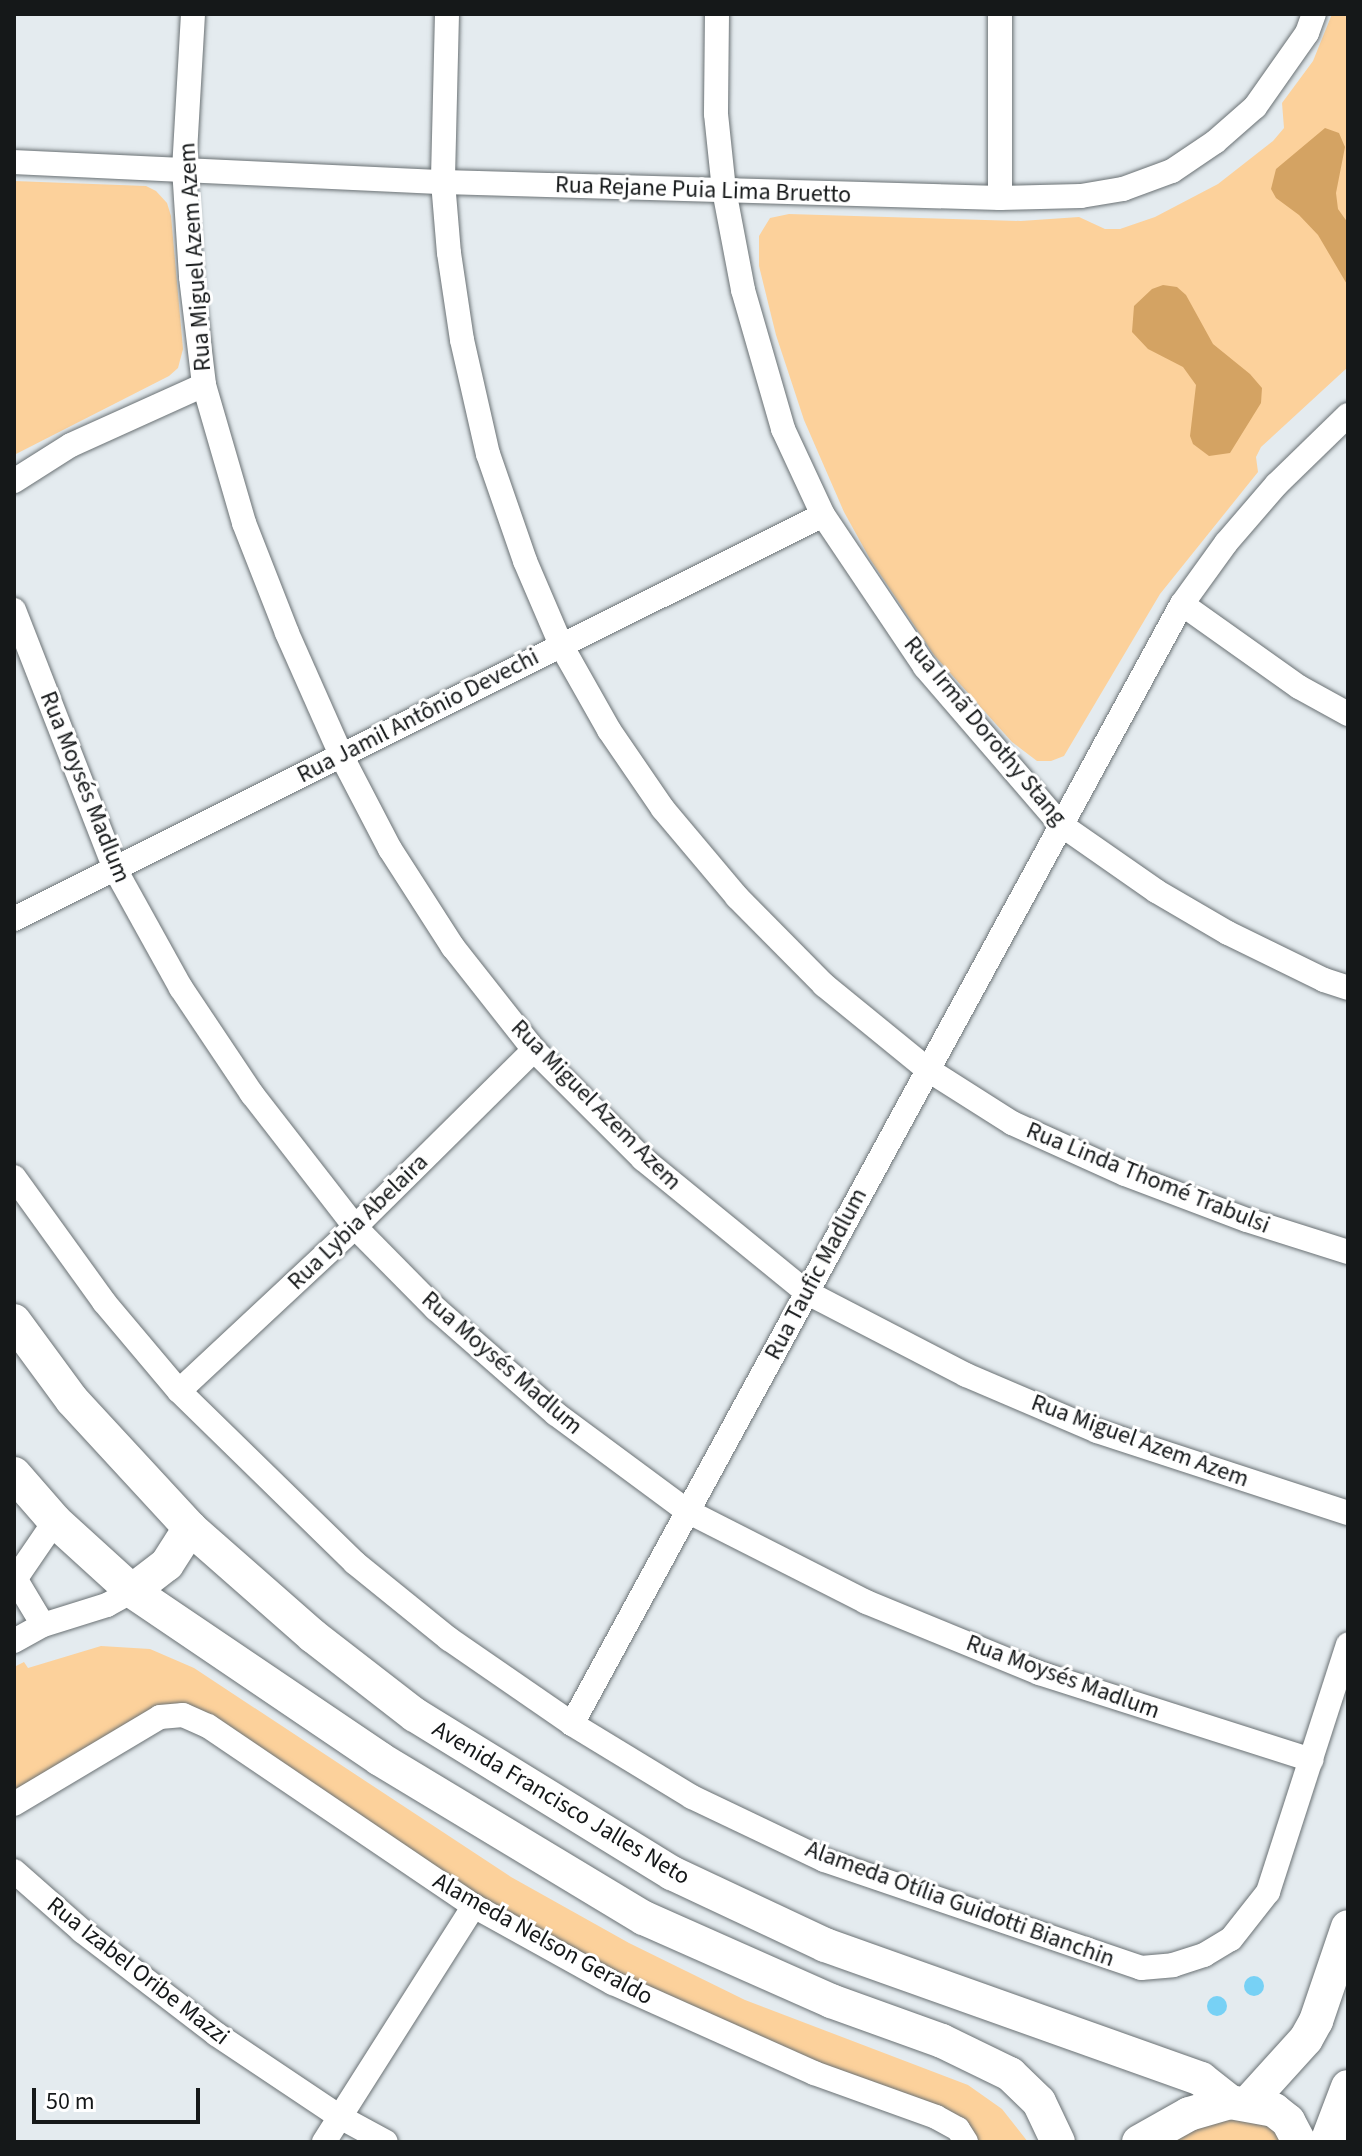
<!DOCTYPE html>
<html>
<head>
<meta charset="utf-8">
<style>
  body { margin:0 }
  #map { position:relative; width:1362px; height:2156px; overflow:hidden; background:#e4ebef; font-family:"Source Sans 3",sans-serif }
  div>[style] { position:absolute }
  .green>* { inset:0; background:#fcd19b }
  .water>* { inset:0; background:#d4a363 }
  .building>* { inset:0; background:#77d1f5 }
  .round { border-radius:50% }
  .roads { filter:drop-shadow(0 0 2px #6a7174) drop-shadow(0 0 2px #6a7174) }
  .street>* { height:24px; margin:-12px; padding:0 12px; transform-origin:12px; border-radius:12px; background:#fff }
  .secondary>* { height:34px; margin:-17px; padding:0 17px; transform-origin:17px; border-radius:17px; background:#fff }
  span { translate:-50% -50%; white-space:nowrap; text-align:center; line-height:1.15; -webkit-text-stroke:6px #fff; paint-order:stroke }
  .street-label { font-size:24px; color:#151819 }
  .frame { position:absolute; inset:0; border:16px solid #151819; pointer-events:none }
  .scale { position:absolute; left:32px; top:2088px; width:168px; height:36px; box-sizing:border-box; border:4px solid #151819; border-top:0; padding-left:10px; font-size:24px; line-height:28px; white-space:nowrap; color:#151819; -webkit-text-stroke:6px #fff; paint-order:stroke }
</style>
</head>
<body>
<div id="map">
  <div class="green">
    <div style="clip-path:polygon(1332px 14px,1348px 14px,1348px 367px,1261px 447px,1256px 457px,1258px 472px,1160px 594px,1064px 756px,1051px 761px,1037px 761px,1012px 742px,934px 655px,870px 559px,844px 512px,804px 420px,776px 335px,759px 266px,759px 236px,770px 218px,789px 214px,1021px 221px,1079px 217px,1105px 229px,1120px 229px,1155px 217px,1218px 184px,1273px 141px,1284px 128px,1282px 103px,1313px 61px)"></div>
    <div style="clip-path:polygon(14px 181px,146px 186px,156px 191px,167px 203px,171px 216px,183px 349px,178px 368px,169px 376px,14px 455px)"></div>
    <div style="clip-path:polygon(101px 1646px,150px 1649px,194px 1668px,511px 1877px,629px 1943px,745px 2000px,968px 2085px,1002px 2109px,1028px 2142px,980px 2142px,968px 2128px,817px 2065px,617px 1973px,480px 1897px,184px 1707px,14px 1791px,14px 1667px,24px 1662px,28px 1668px)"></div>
    <div style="clip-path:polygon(1256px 2111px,1291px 2142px,1153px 2142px)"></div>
  </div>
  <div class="water">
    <div style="clip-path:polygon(1325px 128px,1339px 133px,1345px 147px,1336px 193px,1338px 209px,1348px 223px,1348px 286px,1318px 235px,1299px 215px,1276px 198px,1271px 189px,1276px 169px)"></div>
    <div style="clip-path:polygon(1163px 285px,1177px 287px,1186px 295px,1213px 344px,1250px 374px,1262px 388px,1261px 403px,1230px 453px,1209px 456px,1193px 444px,1190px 436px,1196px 385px,1183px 367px,1148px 349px,1132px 332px,1134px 306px,1152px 289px)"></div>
  </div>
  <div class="building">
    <div class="round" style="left:1244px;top:1976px;width:20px;height:20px"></div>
    <div class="round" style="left:1207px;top:1996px;width:20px;height:20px"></div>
  </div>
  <div class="roads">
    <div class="street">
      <div style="left:193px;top:14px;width:154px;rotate:93.3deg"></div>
      <div style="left:184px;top:168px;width:109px;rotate:86.3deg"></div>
      <div style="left:191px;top:277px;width:109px;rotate:83.1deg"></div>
      <div style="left:204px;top:385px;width:144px;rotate:73.8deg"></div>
      <div style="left:244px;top:523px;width:118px;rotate:68.6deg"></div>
      <div style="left:287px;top:633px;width:133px;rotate:66.1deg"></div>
      <div style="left:341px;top:755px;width:106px;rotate:62.5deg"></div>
      <div style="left:390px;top:849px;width:117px;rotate:57.3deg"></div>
      <div style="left:453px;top:947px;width:131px;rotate:51.8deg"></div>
      <div style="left:534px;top:1050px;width:154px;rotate:45deg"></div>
      <div style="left:643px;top:1159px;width:210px;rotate:39.2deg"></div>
      <div style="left:806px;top:1292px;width:180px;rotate:27.4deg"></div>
      <div style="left:966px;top:1375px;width:142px;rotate:23.1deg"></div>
      <div style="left:1097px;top:1431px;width:264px;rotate:18.1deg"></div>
      <div style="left:447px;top:14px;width:168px;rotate:91.4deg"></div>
      <div style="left:443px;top:182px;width:71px;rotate:85.2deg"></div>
      <div style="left:449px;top:253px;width:88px;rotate:81.5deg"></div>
      <div style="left:462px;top:340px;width:117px;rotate:77.2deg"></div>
      <div style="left:488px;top:454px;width:113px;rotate:70.9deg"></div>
      <div style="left:525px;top:561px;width:91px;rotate:66.8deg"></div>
      <div style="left:561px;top:645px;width:98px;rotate:60.5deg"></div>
      <div style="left:609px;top:730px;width:96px;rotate:55.6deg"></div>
      <div style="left:663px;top:809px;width:115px;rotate:49.9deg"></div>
      <div style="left:737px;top:897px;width:124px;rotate:45.3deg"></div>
      <div style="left:824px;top:985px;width:133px;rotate:39.2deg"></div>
      <div style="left:927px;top:1069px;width:101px;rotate:32.4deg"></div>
      <div style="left:1012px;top:1123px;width:124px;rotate:24.3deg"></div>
      <div style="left:1125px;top:1174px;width:130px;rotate:20.7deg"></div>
      <div style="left:1247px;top:1220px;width:106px;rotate:17.6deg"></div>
      <div style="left:717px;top:14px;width:100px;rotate:90.6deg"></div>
      <div style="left:716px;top:114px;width:76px;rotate:84deg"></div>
      <div style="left:724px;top:190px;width:102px;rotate:79.2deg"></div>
      <div style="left:743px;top:290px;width:145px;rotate:73.9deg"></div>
      <div style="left:783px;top:429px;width:95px;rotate:65.1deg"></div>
      <div style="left:823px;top:515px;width:183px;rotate:56.1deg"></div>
      <div style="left:925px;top:667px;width:207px;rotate:49.3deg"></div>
      <div style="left:1060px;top:824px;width:117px;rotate:34.9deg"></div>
      <div style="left:1156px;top:891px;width:83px;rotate:30.3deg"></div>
      <div style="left:1228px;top:933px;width:107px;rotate:26.1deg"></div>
      <div style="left:1324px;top:980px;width:25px;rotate:18deg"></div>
      <div style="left:1000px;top:14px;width:184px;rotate:90deg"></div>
      <div style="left:14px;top:162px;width:429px;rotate:2.7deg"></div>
      <div style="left:443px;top:182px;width:557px;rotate:1.65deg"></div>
      <div style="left:1000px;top:198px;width:81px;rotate:-1.4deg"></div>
      <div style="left:1081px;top:196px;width:43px;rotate:-9.5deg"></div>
      <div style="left:1123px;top:189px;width:52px;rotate:-20.2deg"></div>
      <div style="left:1172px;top:171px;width:52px;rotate:-34deg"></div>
      <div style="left:1215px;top:142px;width:53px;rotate:-41.2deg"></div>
      <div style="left:1255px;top:107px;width:90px;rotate:-54.9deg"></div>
      <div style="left:1307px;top:33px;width:20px;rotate:-70deg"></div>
      <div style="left:14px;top:481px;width:67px;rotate:-32.3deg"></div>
      <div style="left:71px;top:445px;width:146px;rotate:-24.3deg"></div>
      <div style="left:1182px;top:604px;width:143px;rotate:35.4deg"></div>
      <div style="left:1299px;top:687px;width:56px;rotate:28.9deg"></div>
      <div style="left:14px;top:610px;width:278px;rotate:68.7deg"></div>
      <div style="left:115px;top:869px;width:136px;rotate:61deg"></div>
      <div style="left:181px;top:988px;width:128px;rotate:56.2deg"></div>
      <div style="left:252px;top:1094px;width:168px;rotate:52.2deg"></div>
      <div style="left:355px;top:1227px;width:115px;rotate:45.4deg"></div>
      <div style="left:436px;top:1309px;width:159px;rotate:41.2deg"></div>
      <div style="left:556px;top:1414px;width:163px;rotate:36.5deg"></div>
      <div style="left:687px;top:1511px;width:201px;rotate:26.9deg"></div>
      <div style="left:866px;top:1602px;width:187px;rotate:22.3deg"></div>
      <div style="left:1039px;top:1673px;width:286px;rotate:17.7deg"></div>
      <div style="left:14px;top:919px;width:904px;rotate:-26.54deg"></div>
      <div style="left:14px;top:1177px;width:154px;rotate:54.2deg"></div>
      <div style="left:104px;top:1302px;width:116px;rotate:49.9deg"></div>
      <div style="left:179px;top:1391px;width:246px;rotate:44.3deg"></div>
      <div style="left:355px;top:1563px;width:121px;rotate:39deg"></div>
      <div style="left:449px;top:1639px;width:150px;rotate:34.6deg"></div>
      <div style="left:572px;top:1724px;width:140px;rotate:31.3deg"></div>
      <div style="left:692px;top:1797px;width:146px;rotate:25.5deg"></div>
      <div style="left:824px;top:1860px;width:335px;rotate:18.8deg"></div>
      <div style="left:1141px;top:1968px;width:32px;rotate:-5deg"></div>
      <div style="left:1173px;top:1965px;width:33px;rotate:-18deg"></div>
      <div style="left:1204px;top:1955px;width:31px;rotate:-31deg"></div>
      <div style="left:1231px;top:1939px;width:60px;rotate:-51.8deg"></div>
      <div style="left:1268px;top:1892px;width:260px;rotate:-72.1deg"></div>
      <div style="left:179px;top:1391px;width:241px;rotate:-43deg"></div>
      <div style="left:355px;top:1227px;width:252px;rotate:-44.7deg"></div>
      <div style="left:16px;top:1580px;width:52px;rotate:59deg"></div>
      <div style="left:14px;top:1581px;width:73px;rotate:-55.7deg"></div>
      <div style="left:14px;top:1641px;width:33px;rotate:-29deg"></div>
      <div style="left:43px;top:1625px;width:67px;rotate:-17.4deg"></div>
      <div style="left:107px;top:1605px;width:29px;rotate:-29deg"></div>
      <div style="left:572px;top:1724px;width:1275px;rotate:-61.43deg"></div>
      <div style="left:1182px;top:604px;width:75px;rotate:-54.2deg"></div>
      <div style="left:1226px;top:543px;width:78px;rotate:-49.2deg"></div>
      <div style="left:1277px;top:484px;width:99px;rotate:-44.2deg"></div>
      <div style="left:14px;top:1804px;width:170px;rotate:-30.8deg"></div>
      <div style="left:160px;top:1717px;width:23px;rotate:-5deg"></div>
      <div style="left:183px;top:1715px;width:27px;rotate:24deg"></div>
      <div style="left:208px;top:1726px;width:321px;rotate:34.1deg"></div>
      <div style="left:474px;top:1906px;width:159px;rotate:29deg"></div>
      <div style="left:613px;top:1983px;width:220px;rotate:24.1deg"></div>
      <div style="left:814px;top:2073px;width:130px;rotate:19.8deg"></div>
      <div style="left:936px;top:2117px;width:25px;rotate:29deg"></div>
      <div style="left:958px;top:2129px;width:15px;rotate:58deg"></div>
      <div style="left:14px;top:1871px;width:91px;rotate:41.4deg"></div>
      <div style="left:82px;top:1931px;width:169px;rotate:37.5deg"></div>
      <div style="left:216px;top:2034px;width:149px;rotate:33.8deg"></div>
      <div style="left:340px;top:2117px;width:52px;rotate:28.5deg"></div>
      <div style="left:324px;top:2142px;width:280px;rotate:-57.6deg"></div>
    </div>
    <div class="secondary">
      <div style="left:14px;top:1321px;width:98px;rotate:53.7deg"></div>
      <div style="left:72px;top:1400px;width:174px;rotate:47.3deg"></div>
      <div style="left:190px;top:1528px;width:164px;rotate:41.3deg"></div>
      <div style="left:313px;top:1636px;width:129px;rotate:37.8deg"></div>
      <div style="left:415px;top:1715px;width:302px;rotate:31.6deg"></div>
      <div style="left:672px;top:1873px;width:169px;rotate:25.2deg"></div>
      <div style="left:825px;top:1945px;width:399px;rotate:19.6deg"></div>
      <div style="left:1201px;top:2079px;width:37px;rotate:38deg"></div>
      <div style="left:14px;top:1474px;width:62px;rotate:48.9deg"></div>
      <div style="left:55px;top:1521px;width:104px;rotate:42.3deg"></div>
      <div style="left:132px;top:1591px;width:300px;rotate:34.1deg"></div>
      <div style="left:380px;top:1759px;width:308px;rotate:31.1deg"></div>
      <div style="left:644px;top:1918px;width:205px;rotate:23.9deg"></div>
      <div style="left:831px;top:2001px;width:118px;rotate:19.8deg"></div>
      <div style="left:942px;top:2041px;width:76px;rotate:25.9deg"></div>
      <div style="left:1010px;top:2074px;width:40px;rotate:44deg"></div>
      <div style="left:1039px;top:2102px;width:44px;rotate:64.6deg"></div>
      <div style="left:132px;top:1591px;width:44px;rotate:-37.6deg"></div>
      <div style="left:167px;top:1564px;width:43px;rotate:-57.4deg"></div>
      <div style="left:1248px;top:2103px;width:86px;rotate:-47.8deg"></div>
      <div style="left:1306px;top:2039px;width:21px;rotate:-61deg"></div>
      <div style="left:1316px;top:2021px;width:99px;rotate:-71.2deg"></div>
      <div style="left:1139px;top:2142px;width:57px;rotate:-29.2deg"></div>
      <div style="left:1189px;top:2114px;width:43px;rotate:-16.3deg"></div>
      <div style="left:1230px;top:2102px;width:45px;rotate:10.3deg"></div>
      <div style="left:1274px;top:2110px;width:18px;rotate:38deg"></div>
      <div style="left:1288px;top:2121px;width:24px;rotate:62deg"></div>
      <div style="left:1327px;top:2142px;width:59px;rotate:-69.1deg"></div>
    </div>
  </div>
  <div class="street-label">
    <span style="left:703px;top:190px;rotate:2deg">Rua Rejane Puia Lima Bruetto</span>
    <span style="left:195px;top:257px;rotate:-94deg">Rua Miguel Azem Azem</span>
    <span style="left:418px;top:716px;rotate:-27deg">Rua Jamil Antônio Devechi</span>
    <span style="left:985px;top:731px;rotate:50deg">Rua Irmã Dorothy Stang</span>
    <span style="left:85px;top:787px;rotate:68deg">Rua Moysés Madlum</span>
    <span style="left:596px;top:1105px;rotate:45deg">Rua Miguel Azem Azem</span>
    <span style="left:1148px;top:1178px;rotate:22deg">Rua Linda Thomé Trabulsi</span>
    <span style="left:358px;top:1222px;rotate:-44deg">Rua Lybia Abelaira</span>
    <span style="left:816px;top:1274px;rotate:-62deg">Rua Taufic Madlum</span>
    <span style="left:502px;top:1363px;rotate:41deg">Rua Moysés Madlum</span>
    <span style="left:1140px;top:1441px;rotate:20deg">Rua Miguel Azem Azem</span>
    <span style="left:1063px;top:1677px;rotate:20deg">Rua Moysés Madlum</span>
    <span style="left:561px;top:1803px;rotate:31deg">Avenida Francisco Jalles Neto</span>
    <span style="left:960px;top:1904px;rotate:20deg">Alameda Otília Guidotti Bianchin</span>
    <span style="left:543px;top:1939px;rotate:29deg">Alameda Nelson Geraldo</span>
    <span style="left:138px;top:1971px;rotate:38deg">Rua Izabel Oribe Mazzi</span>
  </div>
  <div class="frame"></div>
  <div class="scale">50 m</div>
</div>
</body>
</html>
